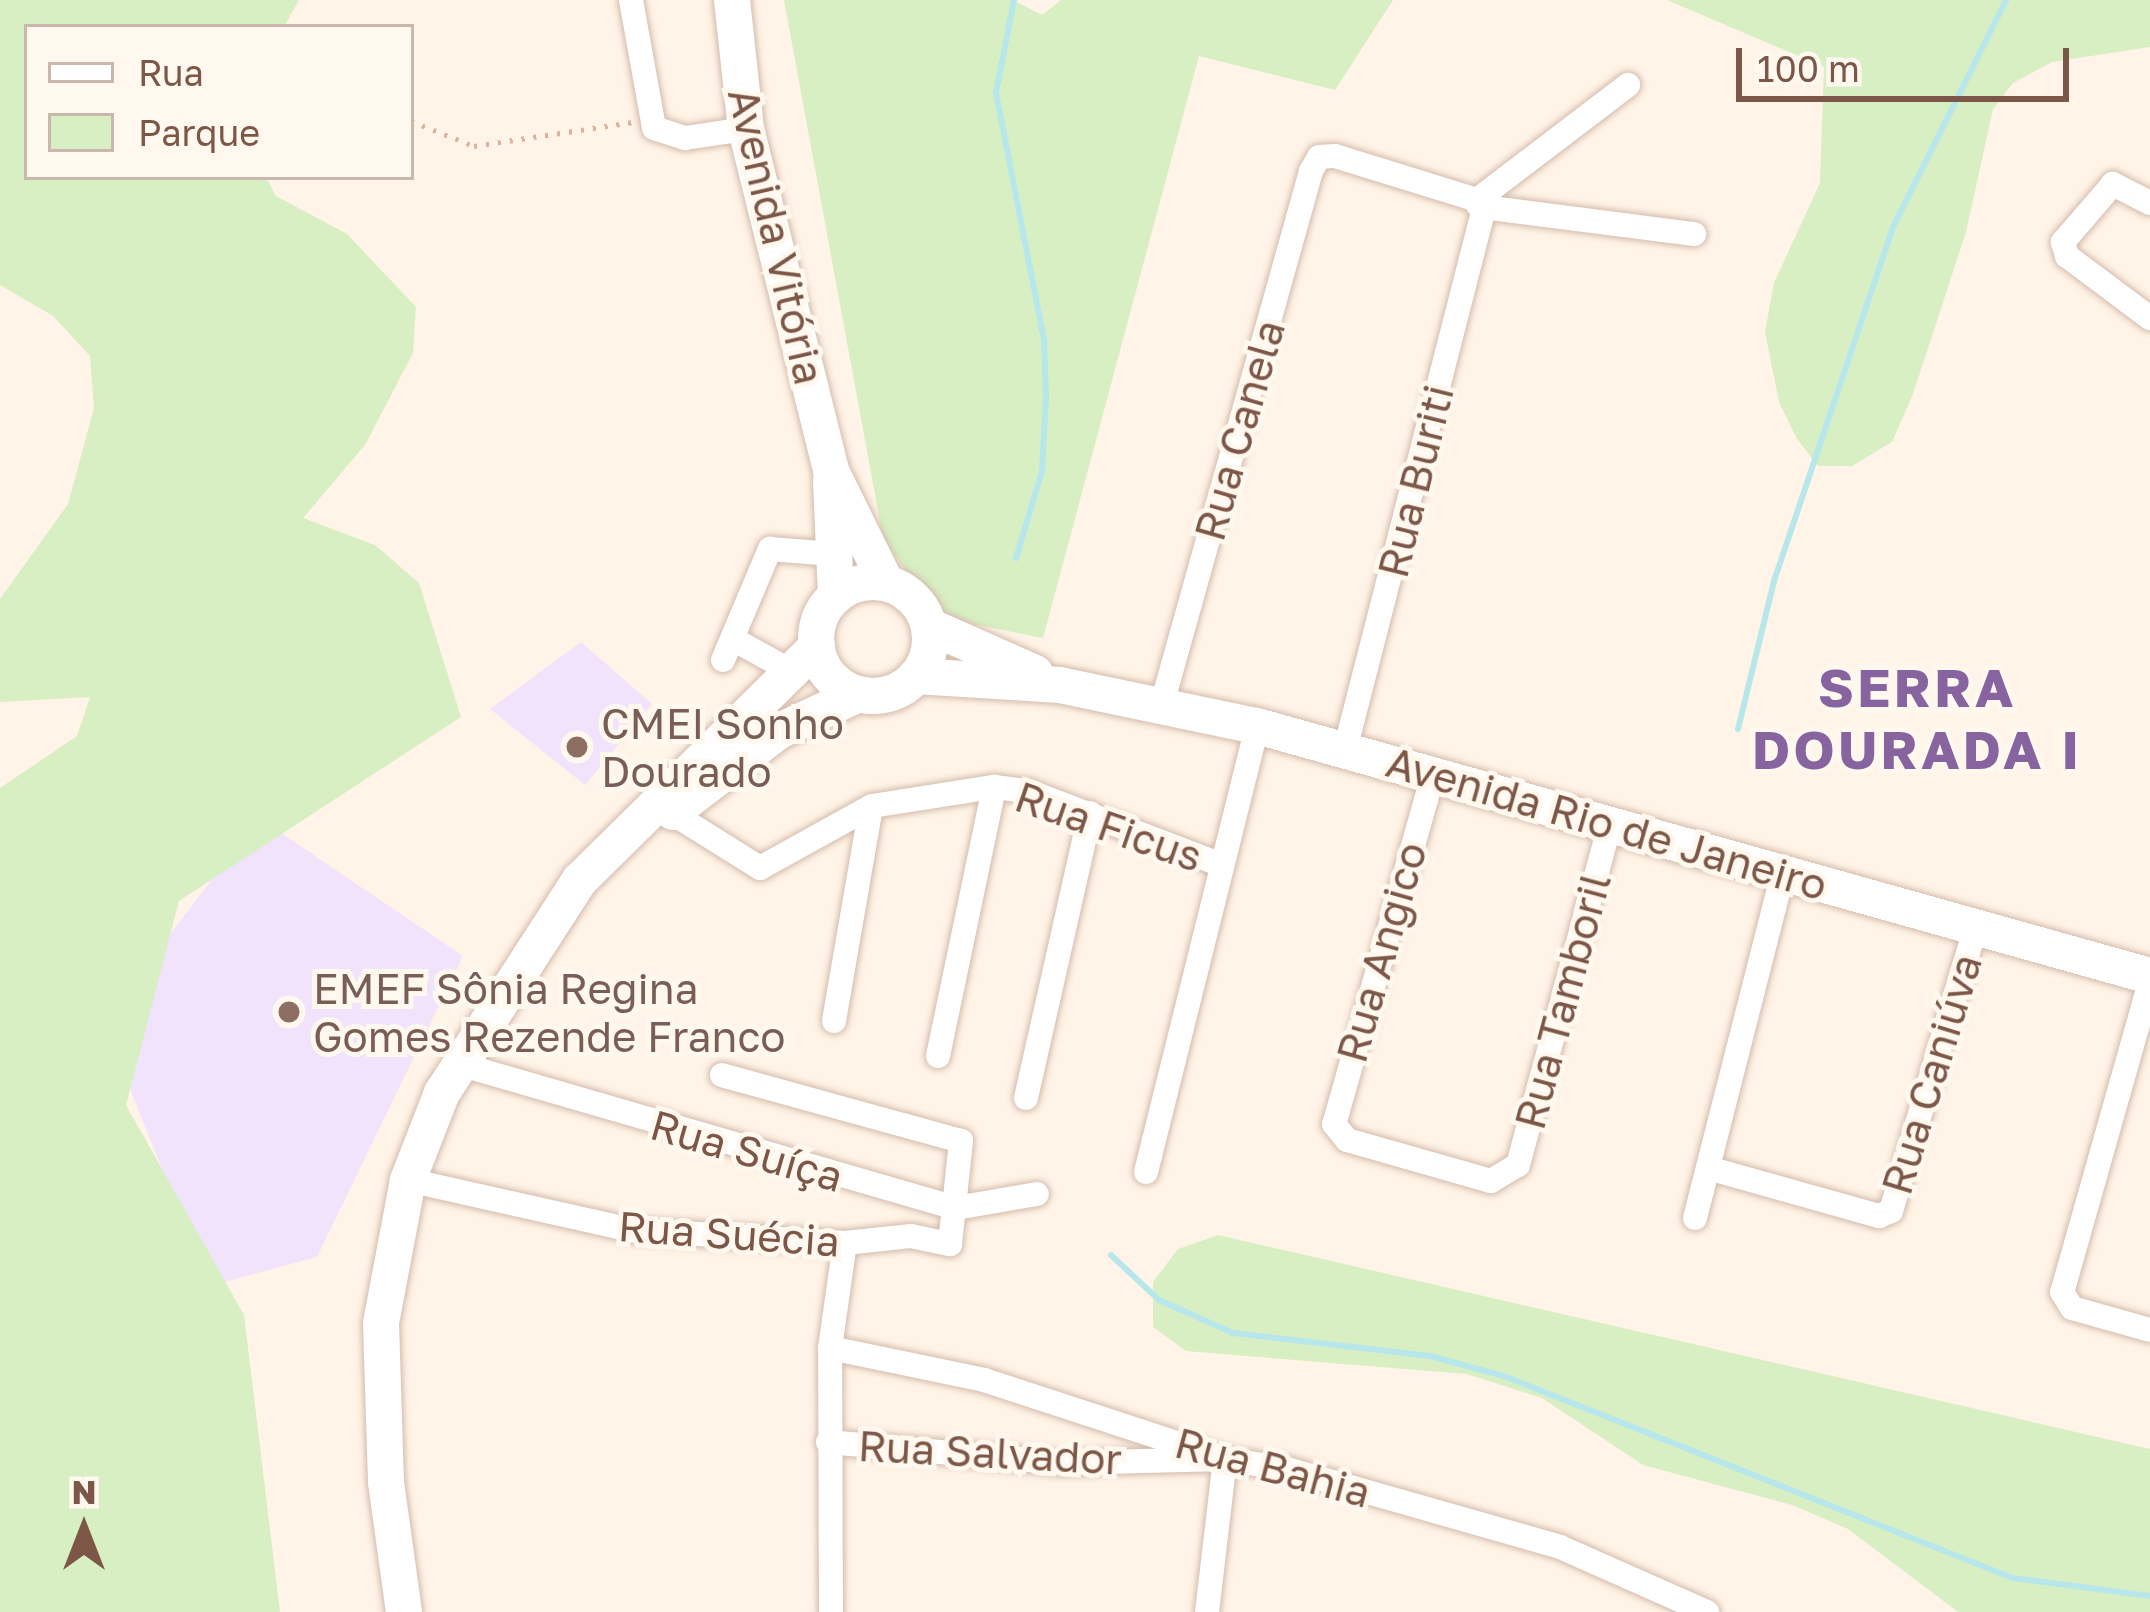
<!DOCTYPE html>
<html>
<head>
<meta charset="utf-8">
<style>
  body { margin:0 }
  #map { position:relative; width:2150px; height:1612px; overflow:hidden; background:#fff4e7; font-family:"Golos Text",sans-serif }
  div>[style] { position:absolute }
  .education>* { inset:0; background:#f1e3fb }
  .green>* { inset:0; background:#d7efc3 }
  .stream>* { height:6px; margin:-3px; padding:0 3px; transform-origin:3px; border-radius:3px; background:#b8e7eb }
  .path>* { height:4.5px; margin-top:-2.25px; transform-origin:0; background:repeating-linear-gradient(90deg,#ddb29d 0 3px,transparent 0 12px) }
  .roads { filter:drop-shadow(0 0 3px #d5bcad) drop-shadow(0 0 3px #d5bcad) }
  .street>* { height:24px; margin:-12px; padding:0 12px; transform-origin:12px; border-radius:12px; background:#fff }
  .secondary>* { height:36px; margin:-18px; padding:0 18px; transform-origin:18px; border-radius:18px; background:#fff }
  .secondary>.ring { margin:-18px; padding:0; box-sizing:content-box; background:none; border:36px solid #fff; border-radius:50% }
  .dots>* { width:33px; height:33px; translate:-50% -50%; box-sizing:border-box; border:6px solid #fff8ef; border-radius:50% }
  span { translate:-50% -50%; white-space:nowrap; text-align:center; line-height:1.15; -webkit-text-stroke:10px #fff8ef; paint-order:stroke }
  .street-label { font-size:42px; color:#7c5747 }
  .education-label { font-size:42px; color:#785e54 }
  .left { translate:0 -50%; text-align:left }
  .district-label { font-size:54px; color:#87639f; font-weight:700; letter-spacing:3px }
  .legend { position:absolute; left:24px; top:24px; width:390px; height:156px; box-sizing:border-box; background:#fff8ef; border:3px solid #cbb8ac; margin:0; padding:15px 21px; list-style:none; font-size:36px; color:#7c5747 }
  .legend li { display:flex; align-items:center; gap:24px; height:60px }
  .legend b { width:60px; border:3px solid #cbb8ac }
  .north { position:absolute; left:24px; top:1468px; width:120px; height:120px; -webkit-text-stroke:9px #fff8ef; paint-order:stroke; rotate:0deg; font-size:33px; font-weight:700; line-height:48px; text-align:center; color:#7c5747 }
  .north::after { content:''; display:block; margin:auto; width:42px; height:54px; background:#7c5747; clip-path:polygon(50% 0,100% 100%,50% 72%,0 100%) }
  .scale { position:absolute; left:1736px; top:48px; width:333px; height:54px; box-sizing:border-box; border:6px solid #7c5747; border-top:0; padding-left:15px; font-size:36px; line-height:42px; white-space:nowrap; color:#7c5747; -webkit-text-stroke:9px #fff8ef; paint-order:stroke }
</style>
</head>
<body>
<div id="map">
  <div class="education">
    <div style="clip-path:polygon(581px 642px,652px 704px,585px 785px,490px 709px)"></div>
    <div style="clip-path:polygon(259px 818px,463px 956px,317px 1257px,209px 1286px,122px 1069px,171px 933px)"></div>
  </div>
  <div class="green">
    <div style="clip-path:polygon(0 0,299px 0,284px 27px,27px 27px,27px 177px,266px 177px,276px 196px,347px 234px,416px 307px,413px 353px,365px 445px,303px 518px,375px 545px,419px 583px,461px 717px,179px 901px,126px 1105px,244px 1315px,280px 1612px,0 1612px,0 788px,77px 736px,90px 697px,0 702px,0 599px,68px 504px,94px 408px,90px 356px,53px 316px,0 285px)"></div>
    <div style="clip-path:polygon(784px 0,1013px 0,1042px 15px,1061px 0,1393px 0,1335px 90px,1199px 56px,1043px 638px,937px 617px,883px 538px)"></div>
    <div style="clip-path:polygon(1667px 0,2150px 0,2150px 47px,2052px 62px,2013px 83px,1993px 109px,1966px 232px,1913px 394px,1892px 442px,1852px 466px,1818px 466px,1797px 439px,1779px 402px,1765px 332px,1774px 283px,1820px 183px,1824px 67px)"></div>
    <div style="clip-path:polygon(1218px 1235px,2150px 1449px,2150px 1612px,1958px 1612px,1848px 1529px,1792px 1505px,1643px 1465px,1542px 1398px,1467px 1374px,1186px 1351px,1153px 1327px,1153px 1282px,1178px 1249px)"></div>
  </div>
  <div class="stream">
    <div style="left:1014px;top:0;width:95px;rotate:101deg"></div>
    <div style="left:996px;top:93px;width:251px;rotate:79deg"></div>
    <div style="left:1044px;top:339px;width:59px;rotate:88.1deg"></div>
    <div style="left:1046px;top:398px;width:73px;rotate:93.1deg"></div>
    <div style="left:1042px;top:471px;width:91px;rotate:106.6deg"></div>
    <div style="left:1738px;top:729px;width:152px;rotate:-76.3deg"></div>
    <div style="left:1774px;top:581px;width:373px;rotate:-71.4deg"></div>
    <div style="left:1893px;top:227px;width:254px;rotate:-63.5deg"></div>
    <div style="left:1111px;top:1255px;width:66px;rotate:43.2deg"></div>
    <div style="left:1159px;top:1300px;width:81px;rotate:24deg"></div>
    <div style="left:1233px;top:1333px;width:198px;rotate:6.7deg"></div>
    <div style="left:1430px;top:1356px;width:77px;rotate:15.1deg"></div>
    <div style="left:1504px;top:1376px;width:548px;rotate:21.65deg"></div>
    <div style="left:2013px;top:1578px;width:138px;rotate:7.5deg"></div>
  </div>
  <div class="path">
    <div style="left:411px;top:121px;width:68px;rotate:21.6deg"></div>
    <div style="left:474px;top:146px;width:161px;rotate:-8.6deg"></div>
  </div>
  <div class="roads">
    <div class="street">
      <div style="left:631px;top:0;width:130px;rotate:79.8deg"></div>
      <div style="left:654px;top:128px;width:33px;rotate:18deg"></div>
      <div style="left:685px;top:138px;width:62px;rotate:-8.4deg"></div>
      <div style="left:1477px;top:200px;width:190px;rotate:-37.3deg"></div>
      <div style="left:2150px;top:203px;width:42px;rotate:-152.8deg"></div>
      <div style="left:2113px;top:184px;width:77px;rotate:130.8deg"></div>
      <div style="left:2063px;top:242px;width:15px;rotate:74deg"></div>
      <div style="left:2067px;top:256px;width:104px;rotate:36.8deg"></div>
      <div style="left:1483px;top:207px;width:213px;rotate:7.3deg"></div>
      <div style="left:733px;top:639px;width:64px;rotate:29deg"></div>
      <div style="left:723px;top:660px;width:121px;rotate:-67.1deg"></div>
      <div style="left:770px;top:549px;width:63px;rotate:4.5deg"></div>
      <div style="left:1162px;top:704px;width:553px;rotate:-74.38deg"></div>
      <div style="left:1311px;top:171px;width:16px;rotate:-60deg"></div>
      <div style="left:1319px;top:157px;width:16px;rotate:-4deg"></div>
      <div style="left:1335px;top:156px;width:145px;rotate:17.2deg"></div>
      <div style="left:1474px;top:199px;width:16px;rotate:55deg"></div>
      <div style="left:1483px;top:212px;width:555px;rotate:104.39deg"></div>
      <div style="left:1433px;top:775px;width:363px;rotate:105.8deg"></div>
      <div style="left:1334px;top:1124px;width:21px;rotate:51deg"></div>
      <div style="left:1347px;top:1140px;width:150px;rotate:15.9deg"></div>
      <div style="left:1491px;top:1181px;width:31px;rotate:-31deg"></div>
      <div style="left:1518px;top:1165px;width:353px;rotate:-74.9deg"></div>
      <div style="left:672px;top:813px;width:104px;rotate:32deg"></div>
      <div style="left:760px;top:868px;width:128px;rotate:-29deg"></div>
      <div style="left:872px;top:806px;width:123px;rotate:-8.9deg"></div>
      <div style="left:994px;top:787px;width:34px;rotate:7deg"></div>
      <div style="left:1028px;top:791px;width:208px;rotate:20.9deg"></div>
      <div style="left:2150px;top:982px;width:322px;rotate:105.8deg"></div>
      <div style="left:2062px;top:1292px;width:19px;rotate:58deg"></div>
      <div style="left:2072px;top:1308px;width:81px;rotate:15.8deg"></div>
      <div style="left:834px;top:1021px;width:217px;rotate:-80.2deg"></div>
      <div style="left:938px;top:1056px;width:275px;rotate:-78.2deg"></div>
      <div style="left:459px;top:1064px;width:517px;rotate:16.16deg"></div>
      <div style="left:956px;top:1208px;width:82px;rotate:-9.8deg"></div>
      <div style="left:1026px;top:1098px;width:292px;rotate:-77.3deg"></div>
      <div style="left:1708px;top:1168px;width:178px;rotate:15.7deg"></div>
      <div style="left:1879px;top:1216px;width:13px;rotate:-23deg"></div>
      <div style="left:1891px;top:1211px;width:297px;rotate:-73.4deg"></div>
      <div style="left:1146px;top:1172px;width:460px;rotate:-76deg"></div>
      <div style="left:408px;top:1180px;width:230px;rotate:12.6deg"></div>
      <div style="left:632px;top:1230px;width:213px;rotate:3.5deg"></div>
      <div style="left:845px;top:1243px;width:66px;rotate:-6.1deg"></div>
      <div style="left:911px;top:1236px;width:40px;rotate:12deg"></div>
      <div style="left:950px;top:1244px;width:104px;rotate:-83.9deg"></div>
      <div style="left:961px;top:1141px;width:248px;rotate:-164.6deg"></div>
      <div style="left:1695px;top:1218px;width:357px;rotate:-75.7deg"></div>
      <div style="left:830px;top:1348px;width:157px;rotate:11.7deg"></div>
      <div style="left:984px;top:1380px;width:254px;rotate:18.1deg"></div>
      <div style="left:1225px;top:1459px;width:63px;rotate:9.2deg"></div>
      <div style="left:1287px;top:1469px;width:284px;rotate:15.9deg"></div>
      <div style="left:1560px;top:1547px;width:161px;rotate:23.9deg"></div>
      <div style="left:828px;top:1442px;width:236px;rotate:5.1deg"></div>
      <div style="left:1063px;top:1463px;width:162px;rotate:-1.4deg"></div>
      <div style="left:1225px;top:1459px;width:154px;rotate:96.7deg"></div>
      <div style="left:831px;top:1612px;width:264px;rotate:-90.2deg"></div>
      <div style="left:830px;top:1348px;width:106px;rotate:-81.9deg"></div>
    </div>
    <div class="secondary">
      <div style="left:732px;top:0;width:130px;rotate:83.8deg"></div>
      <div style="left:746px;top:129px;width:352px;rotate:76deg"></div>
      <div style="left:831px;top:471px;width:125px;rotate:63.8deg"></div>
      <div style="left:831px;top:481px;width:114px;rotate:87.5deg"></div>
      <div class="ring" style="left:816px;top:582px;width:78px;height:78px"></div>
      <div style="left:929px;top:626px;width:116px;rotate:23.9deg"></div>
      <div style="left:916px;top:676px;width:144px;rotate:3.6deg"></div>
      <div style="left:1060px;top:685px;width:201px;rotate:11.8deg"></div>
      <div style="left:1257px;top:726px;width:927px;rotate:15.64deg"></div>
      <div style="left:673px;top:812px;width:133px;rotate:-37.4deg"></div>
      <div style="left:779px;top:731px;width:88px;rotate:-24.8deg"></div>
      <div style="left:404px;top:1612px;width:131px;rotate:-97.9deg"></div>
      <div style="left:386px;top:1482px;width:159px;rotate:-91.8deg"></div>
      <div style="left:381px;top:1323px;width:146px;rotate:-79.3deg"></div>
      <div style="left:408px;top:1180px;width:93px;rotate:-68.7deg"></div>
      <div style="left:442px;top:1093px;width:254px;rotate:-57.1deg"></div>
      <div style="left:580px;top:880px;width:333px;rotate:-44.6deg"></div>
    </div>
  </div>
  <div class="dots">
    <div style="left:577px;top:747px;background:#8d6e63"></div>
    <div style="left:289px;top:1012px;background:#8d6e63"></div>
  </div>
  <div class="street-label">
    <span style="left:777px;top:236px;rotate:77deg">Avenida Vitória</span>
    <span style="left:1239px;top:430px;rotate:-74deg">Rua Canela</span>
    <span style="left:1415px;top:481px;rotate:-76deg">Rua Buriti</span>
    <span style="left:1607px;top:823px;rotate:16deg">Avenida Rio de Janeiro</span>
    <span style="left:1109px;top:826px;rotate:19deg">Rua Ficus</span>
    <span style="left:1381px;top:952px;rotate:-74deg">Rua Angico</span>
    <span style="left:1562px;top:1001px;rotate:-75deg">Rua Tamboril</span>
    <span style="left:1931px;top:1074px;rotate:-73deg">Rua Caniúva</span>
    <span style="left:747px;top:1150px;rotate:16deg">Rua Suíça</span>
    <span style="left:729px;top:1233px;rotate:4deg">Rua Suécia</span>
    <span style="left:990px;top:1452px;rotate:3deg">Rua Salvador</span>
    <span style="left:1273px;top:1467px;rotate:15deg">Rua Bahia</span>
  </div>
  <div class="education-label">
    <span class="left" style="left:601px;top:747px">CMEI Sonho<br>Dourado</span>
    <span class="left" style="left:313px;top:1012px">EMEF Sônia Regina<br>Gomes Rezende Franco</span>
  </div>
  <div class="district-label">
    <span style="left:1917px;top:718px">SERRA<br>DOURADA I</span>
  </div>
  <ul class="legend">
  <li><b style="height:15px;background:#fff"></b>Rua</li>
  <li><b style="height:33px;background:#d7efc3"></b>Parque</li>
  </ul>
  <div class="north">N</div>
  <div class="scale">100 m</div>
</div>
</body>
</html>
